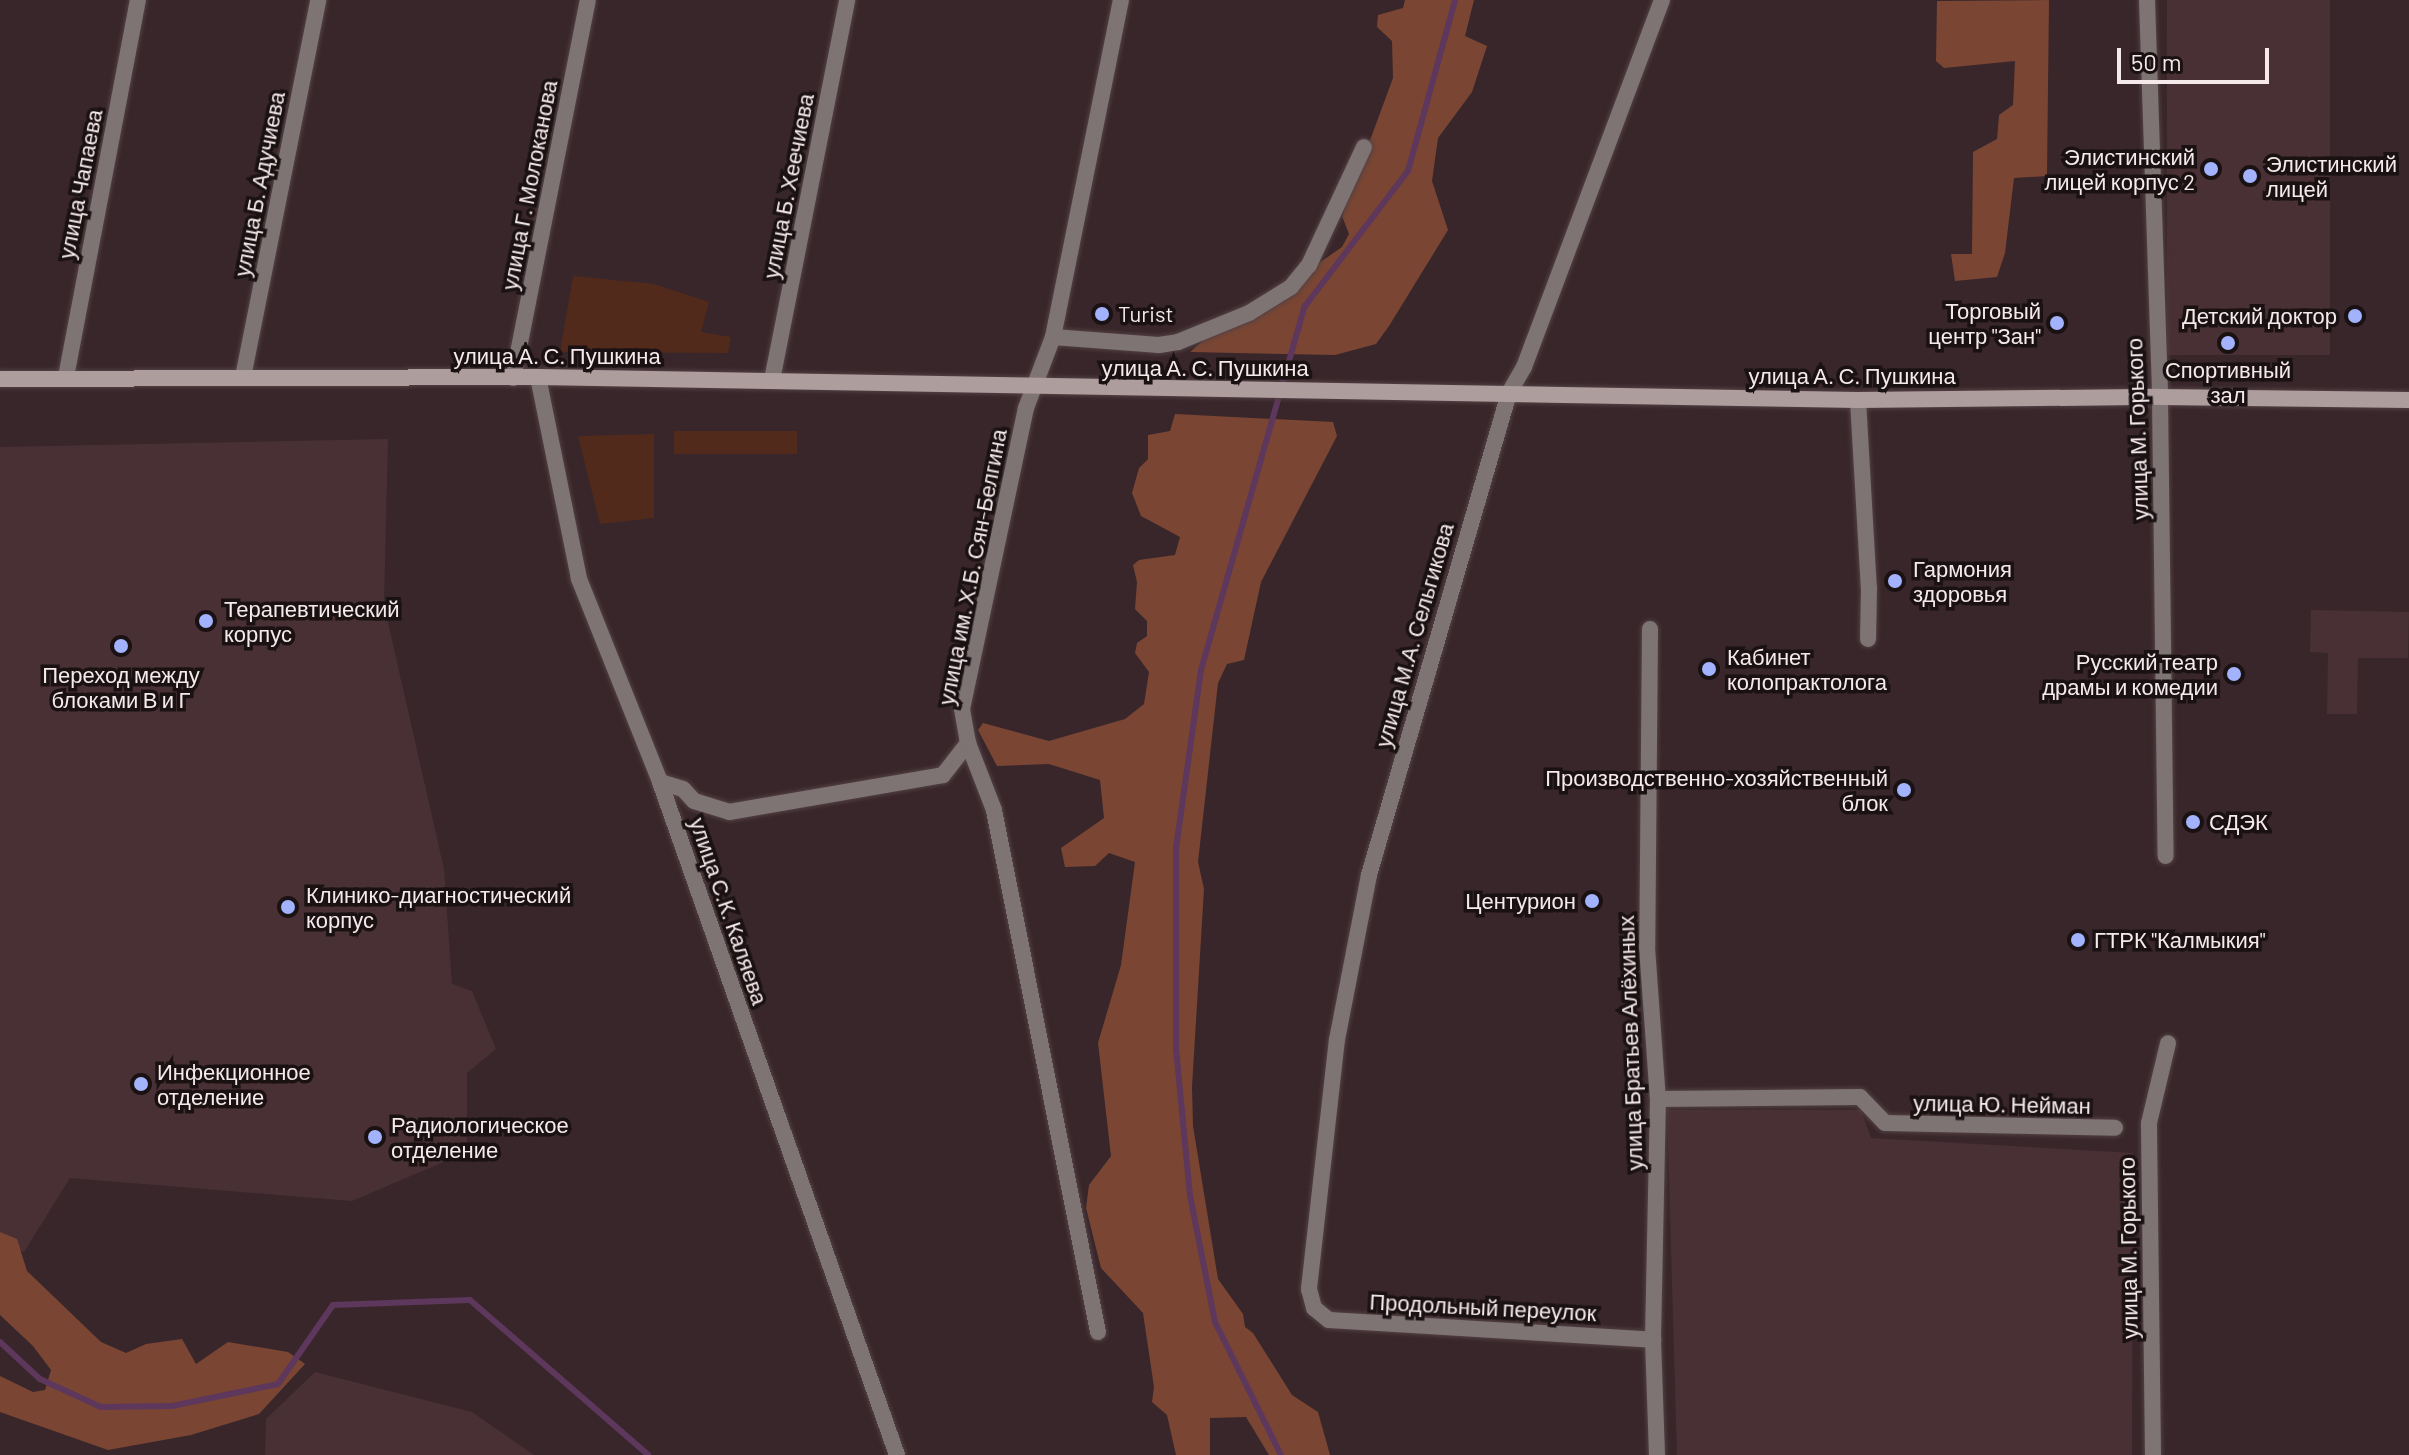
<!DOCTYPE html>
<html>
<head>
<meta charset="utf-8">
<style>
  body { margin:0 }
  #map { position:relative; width:2409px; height:1455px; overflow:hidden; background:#38262a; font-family:Barlow,sans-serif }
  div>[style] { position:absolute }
  .built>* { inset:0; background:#493035; transform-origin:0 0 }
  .green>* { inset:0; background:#512a1c; transform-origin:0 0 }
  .forest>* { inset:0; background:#7a4633 }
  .stream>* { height:6px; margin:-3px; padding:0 3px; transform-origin:3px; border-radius:3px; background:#5d375c }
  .roads { filter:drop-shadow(0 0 2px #534145) drop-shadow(0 0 2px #534145) }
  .pedestrian>* { height:16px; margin:-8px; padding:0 8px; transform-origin:8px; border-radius:8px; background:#7e7473 }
  .minor>* { height:16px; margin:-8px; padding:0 8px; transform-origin:8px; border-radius:8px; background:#7e7473 }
  .tertiary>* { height:16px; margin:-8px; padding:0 8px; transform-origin:8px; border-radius:8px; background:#7e7473 }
  .secondary>* { height:16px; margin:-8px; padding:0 8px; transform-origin:8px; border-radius:8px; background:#ad9d9c }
  .dots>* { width:22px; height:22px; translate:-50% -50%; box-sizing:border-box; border:4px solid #1a1113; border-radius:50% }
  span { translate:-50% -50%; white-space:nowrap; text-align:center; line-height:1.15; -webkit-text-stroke:7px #1a1113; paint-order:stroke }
  .poi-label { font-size:22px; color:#f6e9eb }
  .right { translate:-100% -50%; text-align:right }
  .left { translate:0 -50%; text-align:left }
  .street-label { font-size:22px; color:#f6e9eb }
  .scale { position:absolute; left:2117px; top:48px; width:152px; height:36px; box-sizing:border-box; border:4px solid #f6e9eb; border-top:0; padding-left:10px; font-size:24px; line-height:28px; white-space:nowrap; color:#f6e9eb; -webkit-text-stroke:6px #1a1113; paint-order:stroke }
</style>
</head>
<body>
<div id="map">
  <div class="built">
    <div style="left:2167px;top:0;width:163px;height:355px"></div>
    <div style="clip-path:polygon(388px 439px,384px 605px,444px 869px,452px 984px,472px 991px,496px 1049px,467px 1073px,467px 1152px,352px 1201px,70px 1178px,24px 1252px,0 1240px,0 447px)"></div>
    <div style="clip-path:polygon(2311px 610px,2409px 612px,2408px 658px,2358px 658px,2357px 714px,2327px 714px,2328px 653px,2310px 652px)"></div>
    <div style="clip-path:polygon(1667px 1110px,1861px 1110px,1871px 1138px,2133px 1153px,2132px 1455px,1677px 1455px)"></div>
    <div style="clip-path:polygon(315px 1372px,472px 1412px,534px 1455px,265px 1455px,266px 1419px)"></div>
  </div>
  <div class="green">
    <div style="clip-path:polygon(573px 276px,654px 284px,709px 302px,701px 332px,731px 337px,728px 353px,560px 352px)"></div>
    <div style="left:797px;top:431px;width:23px;height:123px;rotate:90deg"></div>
    <div style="clip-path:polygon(654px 434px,654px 518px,600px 524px,578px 436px)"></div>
  </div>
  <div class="forest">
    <div style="clip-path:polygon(1405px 0,1474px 0,1465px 36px,1487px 46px,1472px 92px,1438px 138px,1432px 181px,1448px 230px,1389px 326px,1376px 344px,1335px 355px,1190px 352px,1206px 338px,1292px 295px,1319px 263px,1342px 247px,1349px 234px,1342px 216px,1393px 78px,1392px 41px,1377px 27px,1378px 15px,1403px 8px)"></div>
    <div style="clip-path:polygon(2049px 0,2047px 176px,2014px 178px,2005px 253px,1997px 277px,1955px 281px,1951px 254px,1972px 254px,1973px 152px,1997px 139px,1999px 115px,2013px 105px,2015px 61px,1944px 68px,1936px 61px,1937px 1px)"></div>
    <div style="clip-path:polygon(1175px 414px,1333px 422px,1337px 436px,1261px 582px,1244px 660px,1227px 664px,1218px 683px,1198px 862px,1204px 889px,1192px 1087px,1193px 1126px,1218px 1279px,1243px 1314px,1245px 1327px,1253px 1333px,1292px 1395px,1318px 1412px,1330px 1455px,1269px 1455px,1246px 1417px,1210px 1418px,1210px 1455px,1176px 1455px,1167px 1415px,1152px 1402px,1154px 1387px,1143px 1313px,1101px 1268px,1086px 1208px,1089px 1185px,1111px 1156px,1098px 1043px,1121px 965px,1135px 862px,1109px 853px,1095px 866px,1065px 867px,1061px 848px,1104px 818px,1100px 780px,1049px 764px,997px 766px,978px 730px,983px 723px,1049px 741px,1125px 719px,1144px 704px,1149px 672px,1135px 653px,1137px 643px,1147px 636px,1147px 621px,1135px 609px,1137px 582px,1133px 565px,1139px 560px,1175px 555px,1180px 537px,1141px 516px,1132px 493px,1139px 468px,1148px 459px,1148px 435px,1170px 431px)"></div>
    <div style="clip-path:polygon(0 1232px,17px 1239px,27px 1271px,101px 1342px,126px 1353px,146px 1344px,182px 1339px,196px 1364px,228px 1342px,288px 1352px,305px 1364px,259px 1414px,191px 1435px,108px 1450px,0 1412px,0 1376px,33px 1392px,45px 1390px,51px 1370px,33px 1346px,0 1315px)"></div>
  </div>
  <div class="stream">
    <div style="left:0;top:1342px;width:54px;rotate:42.8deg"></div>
    <div style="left:40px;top:1379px;width:67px;rotate:24.7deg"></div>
    <div style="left:101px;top:1407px;width:71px;rotate:-0.8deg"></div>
    <div style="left:172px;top:1406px;width:108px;rotate:-11.7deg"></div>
    <div style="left:278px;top:1384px;width:96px;rotate:-55.2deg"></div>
    <div style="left:333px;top:1305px;width:137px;rotate:-2.1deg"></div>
    <div style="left:470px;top:1300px;width:236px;rotate:41deg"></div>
    <div style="left:1281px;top:1455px;width:148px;rotate:-116.4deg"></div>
    <div style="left:1215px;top:1322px;width:128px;rotate:-101.2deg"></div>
    <div style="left:1190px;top:1196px;width:150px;rotate:-95.4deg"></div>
    <div style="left:1176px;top:1047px;width:199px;rotate:-90deg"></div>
    <div style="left:1176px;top:848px;width:180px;rotate:-82deg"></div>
    <div style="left:1201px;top:670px;width:379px;rotate:-74.1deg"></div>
    <div style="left:1305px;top:306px;width:170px;rotate:-52.7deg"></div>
    <div style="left:1408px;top:171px;width:177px;rotate:-74.6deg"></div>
  </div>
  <div class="roads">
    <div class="pedestrian">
      <div style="left:2153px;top:1455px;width:332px;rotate:-90.7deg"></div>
      <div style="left:2149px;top:1123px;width:82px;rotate:-76.6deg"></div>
    </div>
    <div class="minor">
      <div style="left:1053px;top:337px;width:106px;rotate:4.3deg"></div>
      <div style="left:1159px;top:345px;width:19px;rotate:-9deg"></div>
      <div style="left:1178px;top:342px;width:77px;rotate:-22.2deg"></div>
      <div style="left:1249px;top:313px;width:49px;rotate:-31.8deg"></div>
      <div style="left:1291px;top:287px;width:28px;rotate:-51deg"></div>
      <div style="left:1309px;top:265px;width:130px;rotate:-65deg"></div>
      <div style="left:66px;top:377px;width:384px;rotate:-79.2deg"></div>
      <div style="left:243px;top:377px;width:384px;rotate:-78.7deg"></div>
      <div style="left:513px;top:378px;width:385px;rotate:-78.8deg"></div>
      <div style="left:772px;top:380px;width:387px;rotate:-78.8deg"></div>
      <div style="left:1509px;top:393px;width:502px;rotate:106.2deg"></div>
      <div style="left:1369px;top:875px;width:167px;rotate:101deg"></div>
      <div style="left:1337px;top:1039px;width:252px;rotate:96.4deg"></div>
      <div style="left:1309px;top:1289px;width:20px;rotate:75deg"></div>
      <div style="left:1314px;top:1308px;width:19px;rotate:39deg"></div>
      <div style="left:1329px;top:1320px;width:325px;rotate:3.5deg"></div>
      <div style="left:2160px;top:397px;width:459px;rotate:89.3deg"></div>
      <div style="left:1858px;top:400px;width:188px;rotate:86.7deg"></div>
      <div style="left:1869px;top:588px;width:51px;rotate:91.1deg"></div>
      <div style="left:1650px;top:629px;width:318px;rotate:90.5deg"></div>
      <div style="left:1647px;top:947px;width:152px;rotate:85.9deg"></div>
      <div style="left:1658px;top:1099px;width:241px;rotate:91.2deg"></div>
      <div style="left:1653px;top:1340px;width:115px;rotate:88deg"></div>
      <div style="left:660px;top:782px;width:24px;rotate:17deg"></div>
      <div style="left:683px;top:789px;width:16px;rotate:47deg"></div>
      <div style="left:694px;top:801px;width:37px;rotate:17deg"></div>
      <div style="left:729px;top:812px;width:217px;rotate:-9.8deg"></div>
      <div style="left:943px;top:775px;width:41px;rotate:-52deg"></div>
      <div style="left:1658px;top:1099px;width:202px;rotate:-0.6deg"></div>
      <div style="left:1860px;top:1097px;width:36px;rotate:46deg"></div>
      <div style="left:1885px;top:1123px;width:230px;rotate:1.2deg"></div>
      <div style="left:1098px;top:1332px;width:532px;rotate:-101.27deg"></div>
      <div style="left:994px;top:810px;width:72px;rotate:-111.2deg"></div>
      <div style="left:968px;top:743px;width:35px;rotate:-100deg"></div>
      <div style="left:962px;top:709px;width:308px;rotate:-78deg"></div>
      <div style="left:1026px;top:408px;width:76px;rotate:-69.2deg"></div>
      <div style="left:1053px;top:337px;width:344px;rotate:-78.6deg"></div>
    </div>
    <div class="tertiary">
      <div style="left:2147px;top:0;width:397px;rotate:88.1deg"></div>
      <div style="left:538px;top:377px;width:206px;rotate:78.5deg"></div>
      <div style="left:579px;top:579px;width:219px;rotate:68.2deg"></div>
      <div style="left:660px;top:782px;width:714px;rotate:70.6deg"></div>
      <div style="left:1509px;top:393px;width:30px;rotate:-60deg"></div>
      <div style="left:1524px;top:367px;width:392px;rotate:-69.4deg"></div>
    </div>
    <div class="secondary">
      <div style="left:0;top:379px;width:538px;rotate:-0.21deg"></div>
      <div style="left:538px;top:377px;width:1320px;rotate:1deg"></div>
      <div style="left:1858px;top:400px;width:302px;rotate:-0.6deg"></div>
      <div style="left:2160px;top:397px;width:249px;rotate:0.7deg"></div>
    </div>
  </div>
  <div class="dots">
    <div style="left:2211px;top:169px;background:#a2b2fd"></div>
    <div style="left:2250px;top:176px;background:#a2b2fd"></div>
    <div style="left:1102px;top:314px;background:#a2b2fd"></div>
    <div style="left:2355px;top:316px;background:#a2b2fd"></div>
    <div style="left:2057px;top:323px;background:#a2b2fd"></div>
    <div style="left:2228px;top:343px;background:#a2b2fd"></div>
    <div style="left:1895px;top:581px;background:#a2b2fd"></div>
    <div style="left:206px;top:621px;background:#a2b2fd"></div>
    <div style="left:121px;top:646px;background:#a2b2fd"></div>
    <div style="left:1709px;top:669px;background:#a2b2fd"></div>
    <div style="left:2234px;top:674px;background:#a2b2fd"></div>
    <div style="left:1904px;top:790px;background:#a2b2fd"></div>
    <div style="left:2193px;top:822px;background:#a2b2fd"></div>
    <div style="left:1592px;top:901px;background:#a2b2fd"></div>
    <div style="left:288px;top:907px;background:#a2b2fd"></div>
    <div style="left:2078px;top:940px;background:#a2b2fd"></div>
    <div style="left:141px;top:1084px;background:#a2b2fd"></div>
    <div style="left:375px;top:1137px;background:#a2b2fd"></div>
  </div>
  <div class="poi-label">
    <span class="right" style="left:2195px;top:169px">Элистинский<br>лицей корпус 2</span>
    <span class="left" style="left:2266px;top:176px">Элистинский<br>лицей</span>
    <span class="right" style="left:2041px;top:323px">Торговый<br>центр "Зан"</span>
    <span class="left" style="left:1118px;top:314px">Turist</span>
    <span class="right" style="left:2337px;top:316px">Детский доктор</span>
    <span style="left:2228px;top:382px">Спортивный<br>зал</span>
    <span class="left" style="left:1913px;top:581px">Гармония<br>здоровья</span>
    <span class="left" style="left:224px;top:621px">Терапевтический<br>корпус</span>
    <span class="left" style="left:1727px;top:669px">Кабинет<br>колопрактолога</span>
    <span class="right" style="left:2218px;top:674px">Русский театр<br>драмы и комедии</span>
    <span style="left:121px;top:687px">Переход между<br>блоками В и Г</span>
    <span class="right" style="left:1888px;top:790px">Производственно-хозяйственный<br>блок</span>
    <span class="left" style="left:2209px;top:822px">СДЭК</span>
    <span class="left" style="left:306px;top:907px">Клинико-диагностический<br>корпус</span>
    <span class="right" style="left:1576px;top:901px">Центурион</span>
    <span class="left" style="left:2094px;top:940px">ГТРК "Калмыкия"</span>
    <span class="left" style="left:157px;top:1084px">Инфекционное<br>отделение</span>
    <span class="left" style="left:391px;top:1137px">Радиологическое<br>отделение</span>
  </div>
  <div class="street-label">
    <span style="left:80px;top:184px;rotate:-79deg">улица Чапаева</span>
    <span style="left:259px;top:184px;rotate:-79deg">улица Б. Адучиева</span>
    <span style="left:529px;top:185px;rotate:-79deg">улица Г. Молоканова</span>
    <span style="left:788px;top:186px;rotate:-79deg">улица Б. Хеечиева</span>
    <span style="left:557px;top:356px">улица А. С. Пушкина</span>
    <span style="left:1205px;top:368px">улица А. С. Пушкина</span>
    <span style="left:1852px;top:376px">улица А. С. Пушкина</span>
    <span style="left:2137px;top:429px;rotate:-92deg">улица М. Горького</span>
    <span style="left:972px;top:567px;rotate:-79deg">улица им. Х.Б. Сян-Белгина</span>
    <span style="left:1414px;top:635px;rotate:-74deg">улица М.А. Сельгикова</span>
    <span style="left:729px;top:911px;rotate:71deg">улица С.К. Каляева</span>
    <span style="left:1630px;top:1043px;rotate:-92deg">улица Братьев Алёхиных</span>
    <span style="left:2002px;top:1104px;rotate:1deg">улица Ю. Нейман</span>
    <span style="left:2128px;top:1248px;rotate:-91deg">улица М. Горького</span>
    <span style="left:1483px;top:1307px;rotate:3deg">Продольный переулок</span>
  </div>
  <div class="scale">50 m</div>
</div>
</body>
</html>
